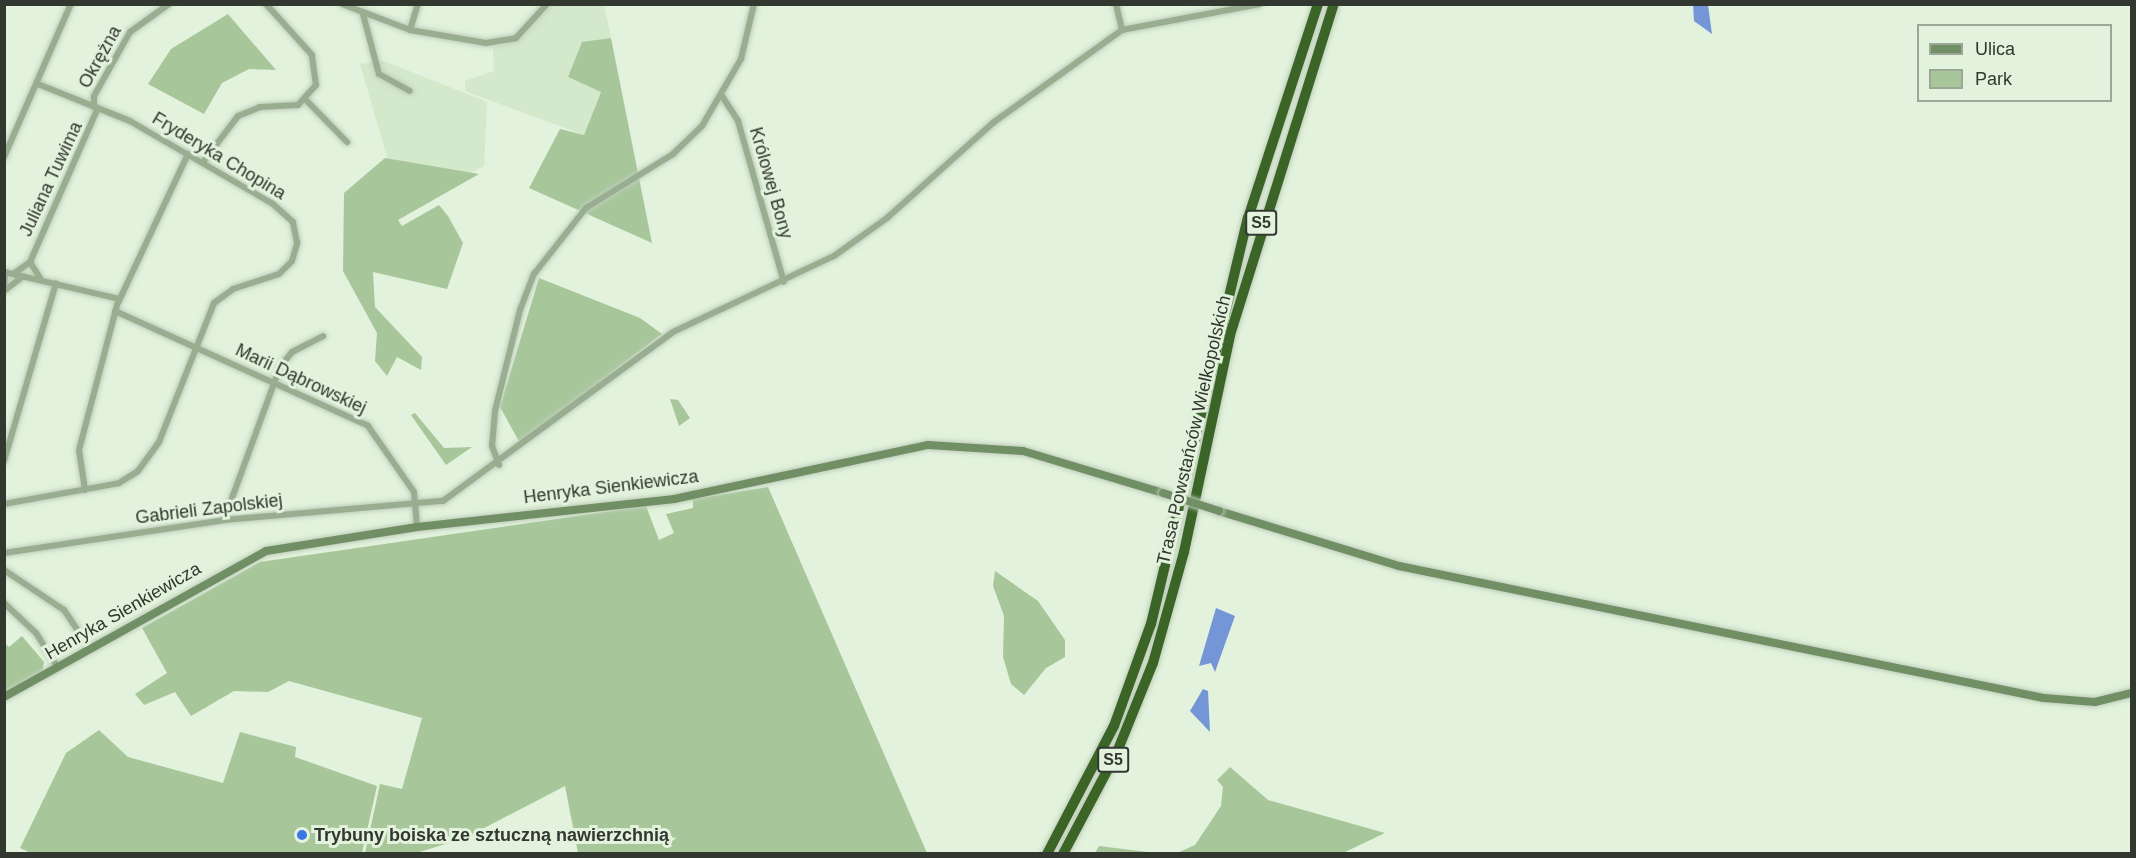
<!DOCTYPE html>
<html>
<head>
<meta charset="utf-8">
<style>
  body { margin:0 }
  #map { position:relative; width:2136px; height:858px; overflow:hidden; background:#e2f2dc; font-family:Helvetica,sans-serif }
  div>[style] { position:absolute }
  .built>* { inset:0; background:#d4e8cc }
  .green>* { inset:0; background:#a7c79b }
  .water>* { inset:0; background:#7496d7 }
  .roads { filter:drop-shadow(0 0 2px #bfcdba) drop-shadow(0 0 2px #bfcdba) }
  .street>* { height:6px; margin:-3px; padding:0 3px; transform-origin:3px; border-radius:3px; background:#99ae91 }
  .secondary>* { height:8px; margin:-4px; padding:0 4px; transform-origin:4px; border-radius:4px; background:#718f65 }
  .highway>* { height:10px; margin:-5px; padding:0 5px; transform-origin:5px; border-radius:5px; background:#3a6527 }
  .bridges { filter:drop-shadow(0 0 2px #bfcdba) drop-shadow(0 0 2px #bfcdba) }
  .secondary-bridge>* { height:8px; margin:-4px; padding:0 4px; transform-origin:4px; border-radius:4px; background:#718f65 }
  .dots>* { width:16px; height:16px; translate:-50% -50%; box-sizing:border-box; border:3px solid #e2f2dc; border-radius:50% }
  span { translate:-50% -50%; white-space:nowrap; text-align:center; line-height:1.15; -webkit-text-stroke:6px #e2f2dc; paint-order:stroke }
  .shield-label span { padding:2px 4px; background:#e2f2dc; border:2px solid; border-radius:4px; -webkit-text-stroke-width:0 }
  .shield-label { font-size:16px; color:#323830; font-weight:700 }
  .street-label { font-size:18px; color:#323830 }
  .poi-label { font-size:18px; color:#323830; font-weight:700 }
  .left { translate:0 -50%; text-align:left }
  .frame { position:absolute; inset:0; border:6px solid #323830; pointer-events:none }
  .legend { position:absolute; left:1917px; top:24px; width:195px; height:78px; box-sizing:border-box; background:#e2f2dc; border:2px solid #9ca897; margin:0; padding:8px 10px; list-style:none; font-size:18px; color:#323830 }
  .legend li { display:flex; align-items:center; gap:12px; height:30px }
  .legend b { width:30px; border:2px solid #9ca897 }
</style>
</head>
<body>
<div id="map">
  <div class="built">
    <div style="clip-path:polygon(552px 5px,604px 5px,611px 38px,582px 43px,568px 77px,601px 91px,584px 135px,465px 91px,465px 81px,494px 71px,493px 47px,519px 40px)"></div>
    <div style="clip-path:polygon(384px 61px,487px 102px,484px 166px,446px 186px,392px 174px,360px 64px)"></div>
  </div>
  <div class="green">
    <div style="clip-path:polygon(228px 14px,276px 70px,249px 69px,222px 83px,204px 114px,148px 84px,171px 49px)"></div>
    <div style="clip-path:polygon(611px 38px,652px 243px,529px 188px,560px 129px,584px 135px,601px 92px,568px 77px,582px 42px)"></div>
    <div style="clip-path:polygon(385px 158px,479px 174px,398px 220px,402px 226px,439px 205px,448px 216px,463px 243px,447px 289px,373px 272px,375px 307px,422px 357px,421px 370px,397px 357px,387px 376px,375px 361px,377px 333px,343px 271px,344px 193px)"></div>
    <div style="clip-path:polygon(539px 278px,640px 318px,662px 334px,520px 443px,500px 407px)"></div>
    <div style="clip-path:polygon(670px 399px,678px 400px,690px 418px,679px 426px)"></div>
    <div style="clip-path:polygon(415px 413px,444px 448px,472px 447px,446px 465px,411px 415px)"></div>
    <div style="clip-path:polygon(768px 487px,927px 853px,578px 853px,565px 786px,465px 838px,416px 853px,365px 853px,380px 784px,402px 789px,422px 718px,289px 681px,268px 692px,234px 691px,191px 716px,175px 692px,144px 705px,135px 694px,167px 673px,142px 628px,260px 562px,646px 506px,659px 540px,674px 533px,666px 514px,693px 508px,693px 499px)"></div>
    <div style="clip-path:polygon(995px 571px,1038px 601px,1065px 640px,1065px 657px,1046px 668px,1024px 695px,1011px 684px,1003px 657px,1004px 616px,993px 586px)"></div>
    <div style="clip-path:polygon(22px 636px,44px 662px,41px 678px,5px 693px,4px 643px,9px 647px)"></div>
    <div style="clip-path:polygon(99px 730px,128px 757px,223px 783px,240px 732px,296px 747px,295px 757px,377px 786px,362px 853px,33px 854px,20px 848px,66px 753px)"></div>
    <div style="clip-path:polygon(1230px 767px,1268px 800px,1385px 833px,1343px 853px,1177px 853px,1195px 845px,1221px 806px,1223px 787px,1217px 780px)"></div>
    <div style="clip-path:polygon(1099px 846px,1156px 853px,1095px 853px)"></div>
  </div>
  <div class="water">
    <div style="clip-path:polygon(1693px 4px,1708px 5px,1712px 34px,1694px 21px)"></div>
    <div style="clip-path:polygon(1216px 608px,1235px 616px,1215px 672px,1211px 663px,1199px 666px)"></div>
    <div style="clip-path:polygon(1203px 689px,1208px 691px,1210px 732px,1190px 711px)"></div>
  </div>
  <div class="roads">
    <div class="street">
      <div style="left:342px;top:4px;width:73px;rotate:20.9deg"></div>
      <div style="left:410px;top:30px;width:77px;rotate:9.7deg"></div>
      <div style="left:486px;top:43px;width:30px;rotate:-9deg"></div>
      <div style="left:516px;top:38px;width:46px;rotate:-47.6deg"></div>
      <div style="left:1116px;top:4px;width:27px;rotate:77deg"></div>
      <div style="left:363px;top:14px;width:62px;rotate:75.1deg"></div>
      <div style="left:379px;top:74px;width:35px;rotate:29deg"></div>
      <div style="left:410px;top:30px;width:27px;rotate:-73deg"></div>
      <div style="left:722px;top:96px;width:30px;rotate:57deg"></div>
      <div style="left:738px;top:121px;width:167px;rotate:74.1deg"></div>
      <div style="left:306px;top:100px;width:59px;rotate:45.7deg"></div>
      <div style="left:94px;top:107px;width:11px;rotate:-90deg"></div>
      <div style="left:94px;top:96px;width:73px;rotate:-60.6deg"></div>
      <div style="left:130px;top:32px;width:48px;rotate:-35.7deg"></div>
      <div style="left:4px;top:157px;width:167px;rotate:-66.4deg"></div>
      <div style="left:203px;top:162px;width:58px;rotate:-52.7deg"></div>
      <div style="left:238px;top:116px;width:24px;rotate:-22deg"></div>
      <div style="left:260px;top:107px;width:38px;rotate:-3deg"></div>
      <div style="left:298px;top:105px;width:27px;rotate:-48deg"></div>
      <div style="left:316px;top:85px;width:30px;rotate:-98deg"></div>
      <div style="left:312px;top:55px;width:69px;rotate:-132deg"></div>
      <div style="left:30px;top:262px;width:19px;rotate:58deg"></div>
      <div style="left:4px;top:272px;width:118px;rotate:13.2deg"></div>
      <div style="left:13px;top:274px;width:21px;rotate:-35deg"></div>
      <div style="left:30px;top:262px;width:168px;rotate:-66.2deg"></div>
      <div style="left:4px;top:287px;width:15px;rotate:-86deg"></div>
      <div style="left:4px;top:291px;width:23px;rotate:-38deg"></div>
      <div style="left:115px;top:311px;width:278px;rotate:24.4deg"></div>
      <div style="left:368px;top:426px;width:80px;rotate:55.1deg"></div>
      <div style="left:414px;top:492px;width:35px;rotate:85deg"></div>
      <div style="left:4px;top:461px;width:185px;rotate:-73.7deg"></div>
      <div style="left:499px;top:465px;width:20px;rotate:-110deg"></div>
      <div style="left:492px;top:446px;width:35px;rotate:-85deg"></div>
      <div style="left:495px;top:411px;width:104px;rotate:-76.1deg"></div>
      <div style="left:520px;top:310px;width:39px;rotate:-69deg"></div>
      <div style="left:534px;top:274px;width:84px;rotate:-51.8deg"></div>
      <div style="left:586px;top:208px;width:102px;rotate:-31.8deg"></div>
      <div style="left:673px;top:154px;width:40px;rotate:-44deg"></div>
      <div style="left:702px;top:126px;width:78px;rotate:-59.8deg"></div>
      <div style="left:741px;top:59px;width:57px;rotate:-76.7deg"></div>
      <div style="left:85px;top:490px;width:40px;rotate:-98.5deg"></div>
      <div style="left:79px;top:450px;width:150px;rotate:-75.3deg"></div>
      <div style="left:117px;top:305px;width:167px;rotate:-64.8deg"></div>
      <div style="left:4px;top:504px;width:117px;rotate:-10.3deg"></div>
      <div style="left:119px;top:483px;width:22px;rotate:-32deg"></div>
      <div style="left:138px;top:471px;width:36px;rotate:-54deg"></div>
      <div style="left:159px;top:442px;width:149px;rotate:-68.4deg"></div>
      <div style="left:214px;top:303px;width:24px;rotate:-36deg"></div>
      <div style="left:233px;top:289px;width:48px;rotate:-18.1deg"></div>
      <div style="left:279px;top:274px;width:18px;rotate:-45deg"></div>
      <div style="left:292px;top:261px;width:19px;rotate:-74deg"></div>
      <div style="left:297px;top:243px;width:21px;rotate:-101deg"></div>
      <div style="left:293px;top:222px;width:27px;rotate:-138deg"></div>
      <div style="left:273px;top:204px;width:165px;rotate:-149.9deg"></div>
      <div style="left:130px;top:121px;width:99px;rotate:-158.1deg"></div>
      <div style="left:224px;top:520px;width:163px;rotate:-69.9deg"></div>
      <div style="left:280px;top:367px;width:19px;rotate:-51deg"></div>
      <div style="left:292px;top:352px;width:35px;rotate:-27deg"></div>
      <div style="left:4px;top:553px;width:222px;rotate:-8.5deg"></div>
      <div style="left:224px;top:520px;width:220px;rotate:-5deg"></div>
      <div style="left:443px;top:501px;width:285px;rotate:-36.3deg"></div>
      <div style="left:673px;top:332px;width:178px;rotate:-25.3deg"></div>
      <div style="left:834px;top:256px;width:65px;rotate:-35.6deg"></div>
      <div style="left:887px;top:218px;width:144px;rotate:-41.9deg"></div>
      <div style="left:994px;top:122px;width:158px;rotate:-35.7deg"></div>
      <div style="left:1122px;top:30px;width:140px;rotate:-10.7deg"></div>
      <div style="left:4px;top:570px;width:72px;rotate:33.7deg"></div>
      <div style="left:64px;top:610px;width:34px;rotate:56deg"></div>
      <div style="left:4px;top:603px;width:44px;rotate:43.2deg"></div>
      <div style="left:36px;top:633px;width:41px;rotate:57.8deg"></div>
    </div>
    <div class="secondary">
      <div style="left:1219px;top:511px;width:188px;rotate:17deg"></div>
      <div style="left:1399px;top:566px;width:658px;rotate:11.57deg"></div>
      <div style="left:2044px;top:698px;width:51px;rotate:4.5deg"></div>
      <div style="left:2095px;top:702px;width:38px;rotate:-14deg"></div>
      <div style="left:4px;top:697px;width:300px;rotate:-29.1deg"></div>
      <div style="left:266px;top:551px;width:153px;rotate:-9deg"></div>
      <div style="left:417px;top:527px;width:259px;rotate:-6.2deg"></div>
      <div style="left:674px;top:499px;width:260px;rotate:-12deg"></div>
      <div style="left:928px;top:445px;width:95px;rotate:3.6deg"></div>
      <div style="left:1023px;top:451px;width:146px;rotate:16.7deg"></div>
    </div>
    <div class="highway">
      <div style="left:1047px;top:854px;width:144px;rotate:-62.4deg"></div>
      <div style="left:1114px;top:726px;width:109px;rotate:-70.1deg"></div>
      <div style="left:1151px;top:624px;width:417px;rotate:-76.6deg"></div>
      <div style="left:1248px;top:218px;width:225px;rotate:-71.9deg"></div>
      <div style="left:1063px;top:854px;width:115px;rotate:-62.1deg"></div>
      <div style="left:1117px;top:752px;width:96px;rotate:-68deg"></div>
      <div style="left:1153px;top:663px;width:115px;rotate:-74.4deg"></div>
      <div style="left:1184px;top:552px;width:222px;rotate:-78deg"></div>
      <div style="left:1230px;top:335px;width:347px;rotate:-72.6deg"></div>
    </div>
  </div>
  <div class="bridges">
    <div class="secondary-bridge">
      <div style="left:1163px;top:493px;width:59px;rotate:17.8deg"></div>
    </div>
  </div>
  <div class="dots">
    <div style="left:302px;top:835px;background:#3e75e5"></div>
  </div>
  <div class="shield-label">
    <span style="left:1261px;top:223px">S5</span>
    <span style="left:1113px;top:760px">S5</span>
  </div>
  <div class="street-label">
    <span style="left:100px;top:57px;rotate:-61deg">Okrężna</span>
    <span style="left:219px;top:156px;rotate:31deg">Fryderyka Chopina</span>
    <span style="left:51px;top:179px;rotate:-65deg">Juliana Tuwima</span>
    <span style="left:771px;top:183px;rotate:74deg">Królowej Bony</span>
    <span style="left:301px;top:379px;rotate:25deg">Marii Dąbrowskiej</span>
    <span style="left:1194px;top:430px;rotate:-77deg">Trasa Powstańców Wielkopolskich</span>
    <span style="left:611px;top:487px;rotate:-7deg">Henryka Sienkiewicza</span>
    <span style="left:209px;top:509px;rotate:-7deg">Gabrieli Zapolskiej</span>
    <span style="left:123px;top:611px;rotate:-30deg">Henryka Sienkiewicza</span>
  </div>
  <div class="poi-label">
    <span class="left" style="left:314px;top:835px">Trybuny boiska ze sztuczną nawierzchnią</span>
  </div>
  <div class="frame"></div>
  <ul class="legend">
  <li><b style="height:8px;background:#718f65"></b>Ulica</li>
  <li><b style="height:16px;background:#a7c79b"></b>Park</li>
  </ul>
</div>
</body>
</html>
